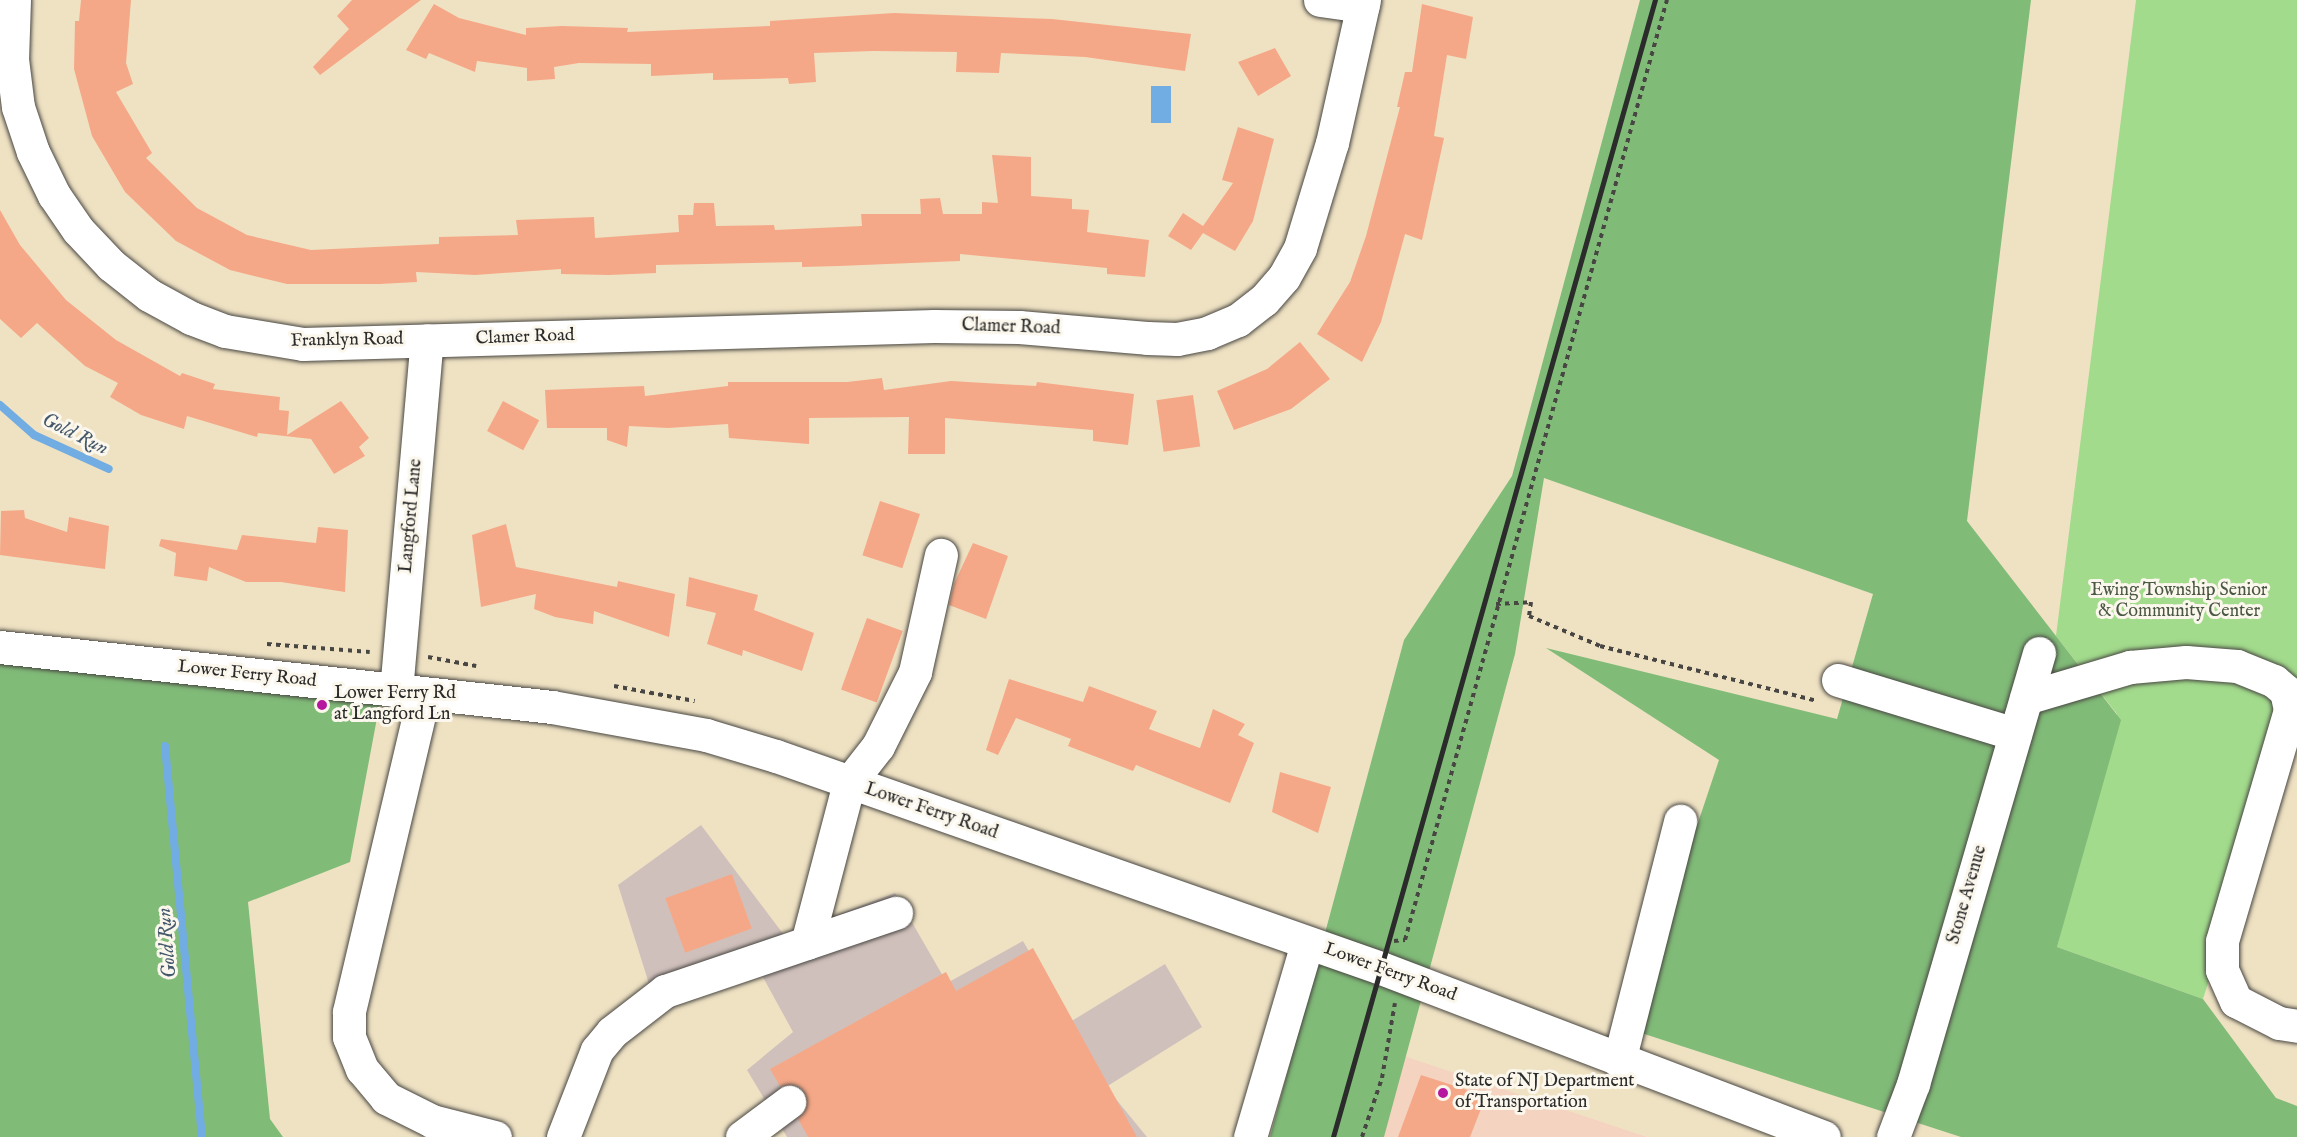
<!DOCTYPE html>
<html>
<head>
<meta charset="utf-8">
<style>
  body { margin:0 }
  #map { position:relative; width:2297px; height:1137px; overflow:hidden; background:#efe2c3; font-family:"IM FELL English",serif }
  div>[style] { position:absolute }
  .built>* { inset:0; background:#f4d3c0 }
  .industrial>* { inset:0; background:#d0c0bc }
  .green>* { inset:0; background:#a2db8c }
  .forest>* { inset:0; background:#81bb78 }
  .water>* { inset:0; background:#71ace2; transform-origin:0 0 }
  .stream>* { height:8px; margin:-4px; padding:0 4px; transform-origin:4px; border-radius:4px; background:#71ace2 }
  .building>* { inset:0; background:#f5a888; transform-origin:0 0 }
  .path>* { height:4px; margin-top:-2px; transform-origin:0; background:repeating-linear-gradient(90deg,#484642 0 4.5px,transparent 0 9px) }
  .roads { filter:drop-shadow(0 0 2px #484642) drop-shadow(0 0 2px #484642) }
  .minor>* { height:33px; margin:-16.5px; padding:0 16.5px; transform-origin:16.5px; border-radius:16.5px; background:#fff }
  .rail>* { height:4.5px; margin:-2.25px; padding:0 2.25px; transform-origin:2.25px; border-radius:2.25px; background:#2b2b2b }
  .dots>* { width:16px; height:16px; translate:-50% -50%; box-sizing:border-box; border:3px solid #fbf7ec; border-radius:50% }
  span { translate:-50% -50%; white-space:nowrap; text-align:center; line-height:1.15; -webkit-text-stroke:6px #fbf7ec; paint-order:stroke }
  .street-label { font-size:18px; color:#2b2b2b }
  .park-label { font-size:18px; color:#495743 }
  .poi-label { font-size:18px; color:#2b2b2b }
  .left { translate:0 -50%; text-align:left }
  .water-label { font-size:20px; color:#44586b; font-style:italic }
</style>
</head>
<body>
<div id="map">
  <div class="built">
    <div style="clip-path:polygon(1383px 1049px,1647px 1137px,1358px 1137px)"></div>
  </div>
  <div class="industrial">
    <div style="clip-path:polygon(701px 825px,784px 935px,895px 893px,947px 983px,1023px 941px,1070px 1022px,1165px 964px,1202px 1027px,1106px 1087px,1147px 1137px,787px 1137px,747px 1070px,793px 1032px,753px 959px,655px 1003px,618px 885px)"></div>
  </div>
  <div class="green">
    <div style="clip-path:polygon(2136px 0,2297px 0,2297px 705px,2203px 999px,2057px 947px,2117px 714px,2056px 636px)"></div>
  </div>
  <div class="forest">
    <div style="clip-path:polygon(1640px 0,2031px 0,1967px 521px,2121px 720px,2057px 947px,2203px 999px,2276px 1098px,2297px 1106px,2297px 1137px,1961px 1137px,1629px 1029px,1719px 760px,1546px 648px,1837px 719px,1873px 594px,1544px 478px,1515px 654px,1384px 1137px,1270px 1137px,1404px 640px,1512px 476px)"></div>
    <div style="clip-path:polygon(0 649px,383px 686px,350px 862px,248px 902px,270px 1119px,283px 1137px,0 1137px)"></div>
  </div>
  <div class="water">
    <div style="left:1151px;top:86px;width:20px;height:37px"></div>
  </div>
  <div class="stream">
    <div style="left:0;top:405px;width:45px;rotate:41.4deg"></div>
    <div style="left:34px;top:435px;width:82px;rotate:24.4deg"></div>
    <div style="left:165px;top:746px;width:393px;rotate:84.6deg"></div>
  </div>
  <div class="building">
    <div style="clip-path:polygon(81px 0,131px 0,126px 63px,133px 84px,116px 92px,152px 153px,146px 158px,197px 208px,247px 235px,311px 250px,439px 244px,439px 237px,518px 235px,516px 220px,594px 217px,595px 238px,679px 232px,678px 215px,693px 215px,694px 203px,714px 203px,716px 226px,774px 225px,775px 230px,862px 226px,861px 214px,921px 214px,920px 199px,940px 198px,943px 214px,982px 214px,982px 202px,998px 203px,992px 155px,1031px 157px,1031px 196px,1072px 199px,1072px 209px,1089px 210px,1087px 232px,1149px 240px,1145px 277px,1107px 274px,1107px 268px,960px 254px,960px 261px,839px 266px,802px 267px,802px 262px,656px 265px,656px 273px,609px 275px,561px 274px,561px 269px,475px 275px,416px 272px,417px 282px,380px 284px,287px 284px,230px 270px,176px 241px,125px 192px,92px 136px,74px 69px,75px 21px,79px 21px)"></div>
    <div style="clip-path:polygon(352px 0,421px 0,320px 75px,313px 67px,349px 29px,337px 16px)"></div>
    <div style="clip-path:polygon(434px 4px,459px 18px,526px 35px,526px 28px,562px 26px,628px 28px,627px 32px,770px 26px,770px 21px,894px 13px,1052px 19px,1191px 34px,1185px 71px,1085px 57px,1001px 53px,999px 73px,956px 72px,957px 52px,873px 51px,814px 53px,816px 82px,789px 84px,788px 78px,713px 80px,713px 73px,651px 76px,651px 64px,579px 63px,554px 67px,555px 79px,527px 81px,527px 68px,477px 61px,475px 72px,429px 53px,426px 59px,406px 50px)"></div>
    <div style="clip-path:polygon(1422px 4px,1473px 17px,1466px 59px,1447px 55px,1434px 136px,1444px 138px,1422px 240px,1405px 234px,1381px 322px,1362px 362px,1317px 334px,1350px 282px,1366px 236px,1400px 107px,1397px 107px,1405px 72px,1412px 72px)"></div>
    <div style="clip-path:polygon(1275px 48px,1291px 76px,1258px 96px,1238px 62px)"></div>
    <div style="clip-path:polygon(1238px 127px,1274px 139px,1253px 221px,1235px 251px,1203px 233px,1191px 250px,1168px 236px,1183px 213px,1203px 226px,1233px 183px,1222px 180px)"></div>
    <div style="clip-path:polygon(0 210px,20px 245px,66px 300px,116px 340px,180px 376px,182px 373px,215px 384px,213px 389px,280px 397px,279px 410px,289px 411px,287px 435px,341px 401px,369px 438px,359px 447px,365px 456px,334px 474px,311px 439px,258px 433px,257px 437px,187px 416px,184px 429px,141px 415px,110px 397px,118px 383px,85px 366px,37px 323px,21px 338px,0 319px)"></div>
    <div style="clip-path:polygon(1300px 342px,1330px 379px,1291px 409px,1234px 430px,1217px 391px,1267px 369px)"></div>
    <div style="clip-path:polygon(882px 378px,884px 390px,951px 381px,1036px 386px,1037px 382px,1134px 394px,1128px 445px,1093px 441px,1093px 430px,945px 418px,945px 454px,908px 454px,909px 417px,809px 418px,809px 444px,729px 438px,728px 424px,668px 428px,629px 426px,627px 447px,607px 440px,607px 428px,547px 428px,545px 390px,644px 386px,645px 396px,728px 386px,728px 382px,847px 382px)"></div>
    <div style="left:1193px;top:395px;width:52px;height:37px;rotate:82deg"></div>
    <div style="left:503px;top:401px;width:41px;height:34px;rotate:28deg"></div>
    <div style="left:880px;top:501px;width:42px;height:57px;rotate:18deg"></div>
    <div style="clip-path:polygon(24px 510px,25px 518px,67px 532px,69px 517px,109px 526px,105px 569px,0 555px,1px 511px)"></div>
    <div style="clip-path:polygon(506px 524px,516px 567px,617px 587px,618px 581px,675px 594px,669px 637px,594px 611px,593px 624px,555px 617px,534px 609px,536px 594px,481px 607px,472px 535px)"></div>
    <div style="clip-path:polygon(318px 527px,348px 530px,345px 592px,281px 582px,246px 582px,209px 567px,207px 581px,174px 576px,176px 553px,159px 546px,161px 539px,237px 550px,242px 535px,316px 543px)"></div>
    <div style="clip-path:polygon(973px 543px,1008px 556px,986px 619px,949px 605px,954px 584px)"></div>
    <div style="clip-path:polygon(689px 577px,758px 595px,754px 610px,814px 633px,802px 671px,743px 650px,742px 656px,707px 644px,716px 613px,686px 606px)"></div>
    <div style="left:867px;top:618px;width:38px;height:76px;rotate:20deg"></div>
    <div style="clip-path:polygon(1009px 679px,1083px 702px,1089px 686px,1157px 711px,1149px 729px,1200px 748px,1213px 709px,1245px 724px,1238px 735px,1254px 743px,1230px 803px,1136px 765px,1133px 771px,1068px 746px,1071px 739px,1016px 718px,998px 755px,986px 750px)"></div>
    <div style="clip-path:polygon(1280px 772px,1331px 787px,1318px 833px,1272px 812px)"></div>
    <div style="left:732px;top:874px;width:58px;height:71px;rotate:70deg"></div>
    <div style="clip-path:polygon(1033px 948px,1137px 1137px,808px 1137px,798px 1119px,806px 1109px,804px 1091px,796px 1085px,780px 1086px,770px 1069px,946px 972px,956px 991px)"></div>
    <div style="clip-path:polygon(1421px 1075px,1486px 1096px,1470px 1137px,1398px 1137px)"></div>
  </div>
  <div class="path">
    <div style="left:1496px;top:604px;width:35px;rotate:-3deg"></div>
    <div style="left:1531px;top:602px;width:14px;rotate:98deg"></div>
    <div style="left:1529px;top:616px;width:77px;rotate:22.9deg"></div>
    <div style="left:1600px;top:646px;width:224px;rotate:14.2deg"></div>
    <div style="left:267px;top:644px;width:103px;rotate:4.4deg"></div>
    <div style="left:428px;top:657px;width:49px;rotate:10.6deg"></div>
    <div style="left:614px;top:686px;width:82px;rotate:10.5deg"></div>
    <div style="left:1394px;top:941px;width:11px;rotate:-5deg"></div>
    <div style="left:1405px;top:940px;width:976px;rotate:-74.43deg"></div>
    <div style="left:1362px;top:1137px;width:62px;rotate:-71.3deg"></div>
    <div style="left:1382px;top:1078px;width:76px;rotate:-80.2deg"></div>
  </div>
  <div class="roads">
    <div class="minor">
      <div style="left:14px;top:0;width:59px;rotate:91.9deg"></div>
      <div style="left:12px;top:59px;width:48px;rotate:82.9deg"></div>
      <div style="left:18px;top:107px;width:47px;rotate:71.6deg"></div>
      <div style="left:33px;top:152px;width:48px;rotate:64deg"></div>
      <div style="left:54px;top:195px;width:42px;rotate:55.6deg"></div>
      <div style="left:78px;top:230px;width:48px;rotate:46.7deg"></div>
      <div style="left:111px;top:265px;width:48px;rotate:38.3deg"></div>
      <div style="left:149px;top:295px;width:48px;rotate:28.7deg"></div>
      <div style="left:191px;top:318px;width:36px;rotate:21deg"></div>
      <div style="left:225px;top:331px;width:79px;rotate:9.5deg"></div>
      <div style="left:303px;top:344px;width:631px;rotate:-1.63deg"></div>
      <div style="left:934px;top:326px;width:85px;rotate:0.7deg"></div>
      <div style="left:1019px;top:327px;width:128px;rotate:4.9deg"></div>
      <div style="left:1147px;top:338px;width:30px;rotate:2deg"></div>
      <div style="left:1177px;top:339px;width:31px;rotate:-11deg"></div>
      <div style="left:1207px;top:333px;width:34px;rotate:-23deg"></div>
      <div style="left:1238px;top:320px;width:33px;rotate:-38deg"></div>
      <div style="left:1264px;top:300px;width:30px;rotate:-49deg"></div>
      <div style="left:1284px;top:277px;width:33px;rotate:-61deg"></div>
      <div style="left:1300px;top:248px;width:110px;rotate:-73.1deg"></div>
      <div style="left:1332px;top:143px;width:147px;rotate:-77.4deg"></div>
      <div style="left:1320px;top:0;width:43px;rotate:7.9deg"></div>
      <div style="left:0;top:647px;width:555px;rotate:6.2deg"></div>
      <div style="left:552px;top:707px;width:157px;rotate:10.3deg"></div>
      <div style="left:706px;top:735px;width:73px;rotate:16.7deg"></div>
      <div style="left:776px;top:756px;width:641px;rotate:19.31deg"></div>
      <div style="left:1381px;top:968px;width:474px;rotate:20.9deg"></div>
      <div style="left:1838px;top:680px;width:185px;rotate:17deg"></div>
      <div style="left:396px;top:691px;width:352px;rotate:-85deg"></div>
      <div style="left:424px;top:694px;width:327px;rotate:103.3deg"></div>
      <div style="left:349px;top:1012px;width:25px;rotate:90deg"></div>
      <div style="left:349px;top:1037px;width:35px;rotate:68deg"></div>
      <div style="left:362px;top:1069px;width:38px;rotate:50deg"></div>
      <div style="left:386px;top:1098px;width:51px;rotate:26.6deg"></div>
      <div style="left:432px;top:1121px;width:65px;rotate:14.3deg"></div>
      <div style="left:2026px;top:698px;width:109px;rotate:-16.6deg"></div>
      <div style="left:2130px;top:667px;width:56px;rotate:-5.1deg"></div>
      <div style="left:2186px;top:662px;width:51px;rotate:4.5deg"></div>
      <div style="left:2237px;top:666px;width:40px;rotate:22deg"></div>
      <div style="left:2274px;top:681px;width:16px;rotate:40deg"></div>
      <div style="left:2286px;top:691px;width:19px;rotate:78deg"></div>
      <div style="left:2290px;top:710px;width:241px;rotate:106.4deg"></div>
      <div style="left:2222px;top:941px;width:29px;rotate:90deg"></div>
      <div style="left:2222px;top:970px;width:34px;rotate:66deg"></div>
      <div style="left:2236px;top:1001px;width:48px;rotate:27.1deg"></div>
      <div style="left:2279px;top:1023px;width:18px;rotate:9deg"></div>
      <div style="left:807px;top:943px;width:165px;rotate:-75.3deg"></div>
      <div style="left:849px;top:783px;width:47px;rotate:-51.9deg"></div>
      <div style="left:878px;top:746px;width:83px;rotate:-63.4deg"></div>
      <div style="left:915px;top:672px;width:120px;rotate:-77.5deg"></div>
      <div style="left:1619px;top:1061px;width:248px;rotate:-75.7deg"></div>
      <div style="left:563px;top:1137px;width:93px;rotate:-68.7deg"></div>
      <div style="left:597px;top:1050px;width:23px;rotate:-50deg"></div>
      <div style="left:612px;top:1032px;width:67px;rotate:-37.7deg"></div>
      <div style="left:665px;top:991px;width:244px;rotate:-18.7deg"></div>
      <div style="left:742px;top:1137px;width:59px;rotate:-36.7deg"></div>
      <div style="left:1250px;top:1137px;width:202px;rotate:-73.6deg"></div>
      <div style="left:1893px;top:1137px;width:57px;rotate:-69.3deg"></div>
      <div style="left:1913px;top:1084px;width:449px;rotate:-73.7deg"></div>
    </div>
  </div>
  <div class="rail">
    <div style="left:1333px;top:1137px;width:1182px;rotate:-74.19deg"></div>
  </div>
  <div class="dots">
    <div style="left:322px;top:705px;background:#b5179e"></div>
    <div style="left:1443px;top:1093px;background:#b5179e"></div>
  </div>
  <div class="street-label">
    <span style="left:1011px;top:328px;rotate:2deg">Clamer Road</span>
    <span style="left:525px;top:338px;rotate:-2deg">Clamer Road</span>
    <span style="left:347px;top:341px;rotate:-1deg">Franklyn Road</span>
    <span style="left:412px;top:516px;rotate:-85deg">Langford Lane</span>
    <span style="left:247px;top:675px;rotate:6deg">Lower Ferry Road</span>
    <span style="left:931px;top:812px;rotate:19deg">Lower Ferry Road</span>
    <span style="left:1968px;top:895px;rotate:-74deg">Stone Avenue</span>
    <span style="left:1390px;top:973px;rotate:20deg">Lower Ferry Road</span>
  </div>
  <div class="park-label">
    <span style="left:2179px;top:602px">Ewing Township Senior<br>&amp; Community Center</span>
  </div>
  <div class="poi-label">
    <span class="left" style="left:334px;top:705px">Lower Ferry Rd<br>at Langford Ln</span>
    <span class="left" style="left:1455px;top:1093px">State of NJ Department<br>of Transportation</span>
  </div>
  <div class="water-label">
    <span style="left:75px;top:434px;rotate:26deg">Gold Run</span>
    <span style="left:167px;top:943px;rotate:-95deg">Gold Run</span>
  </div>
</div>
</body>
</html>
